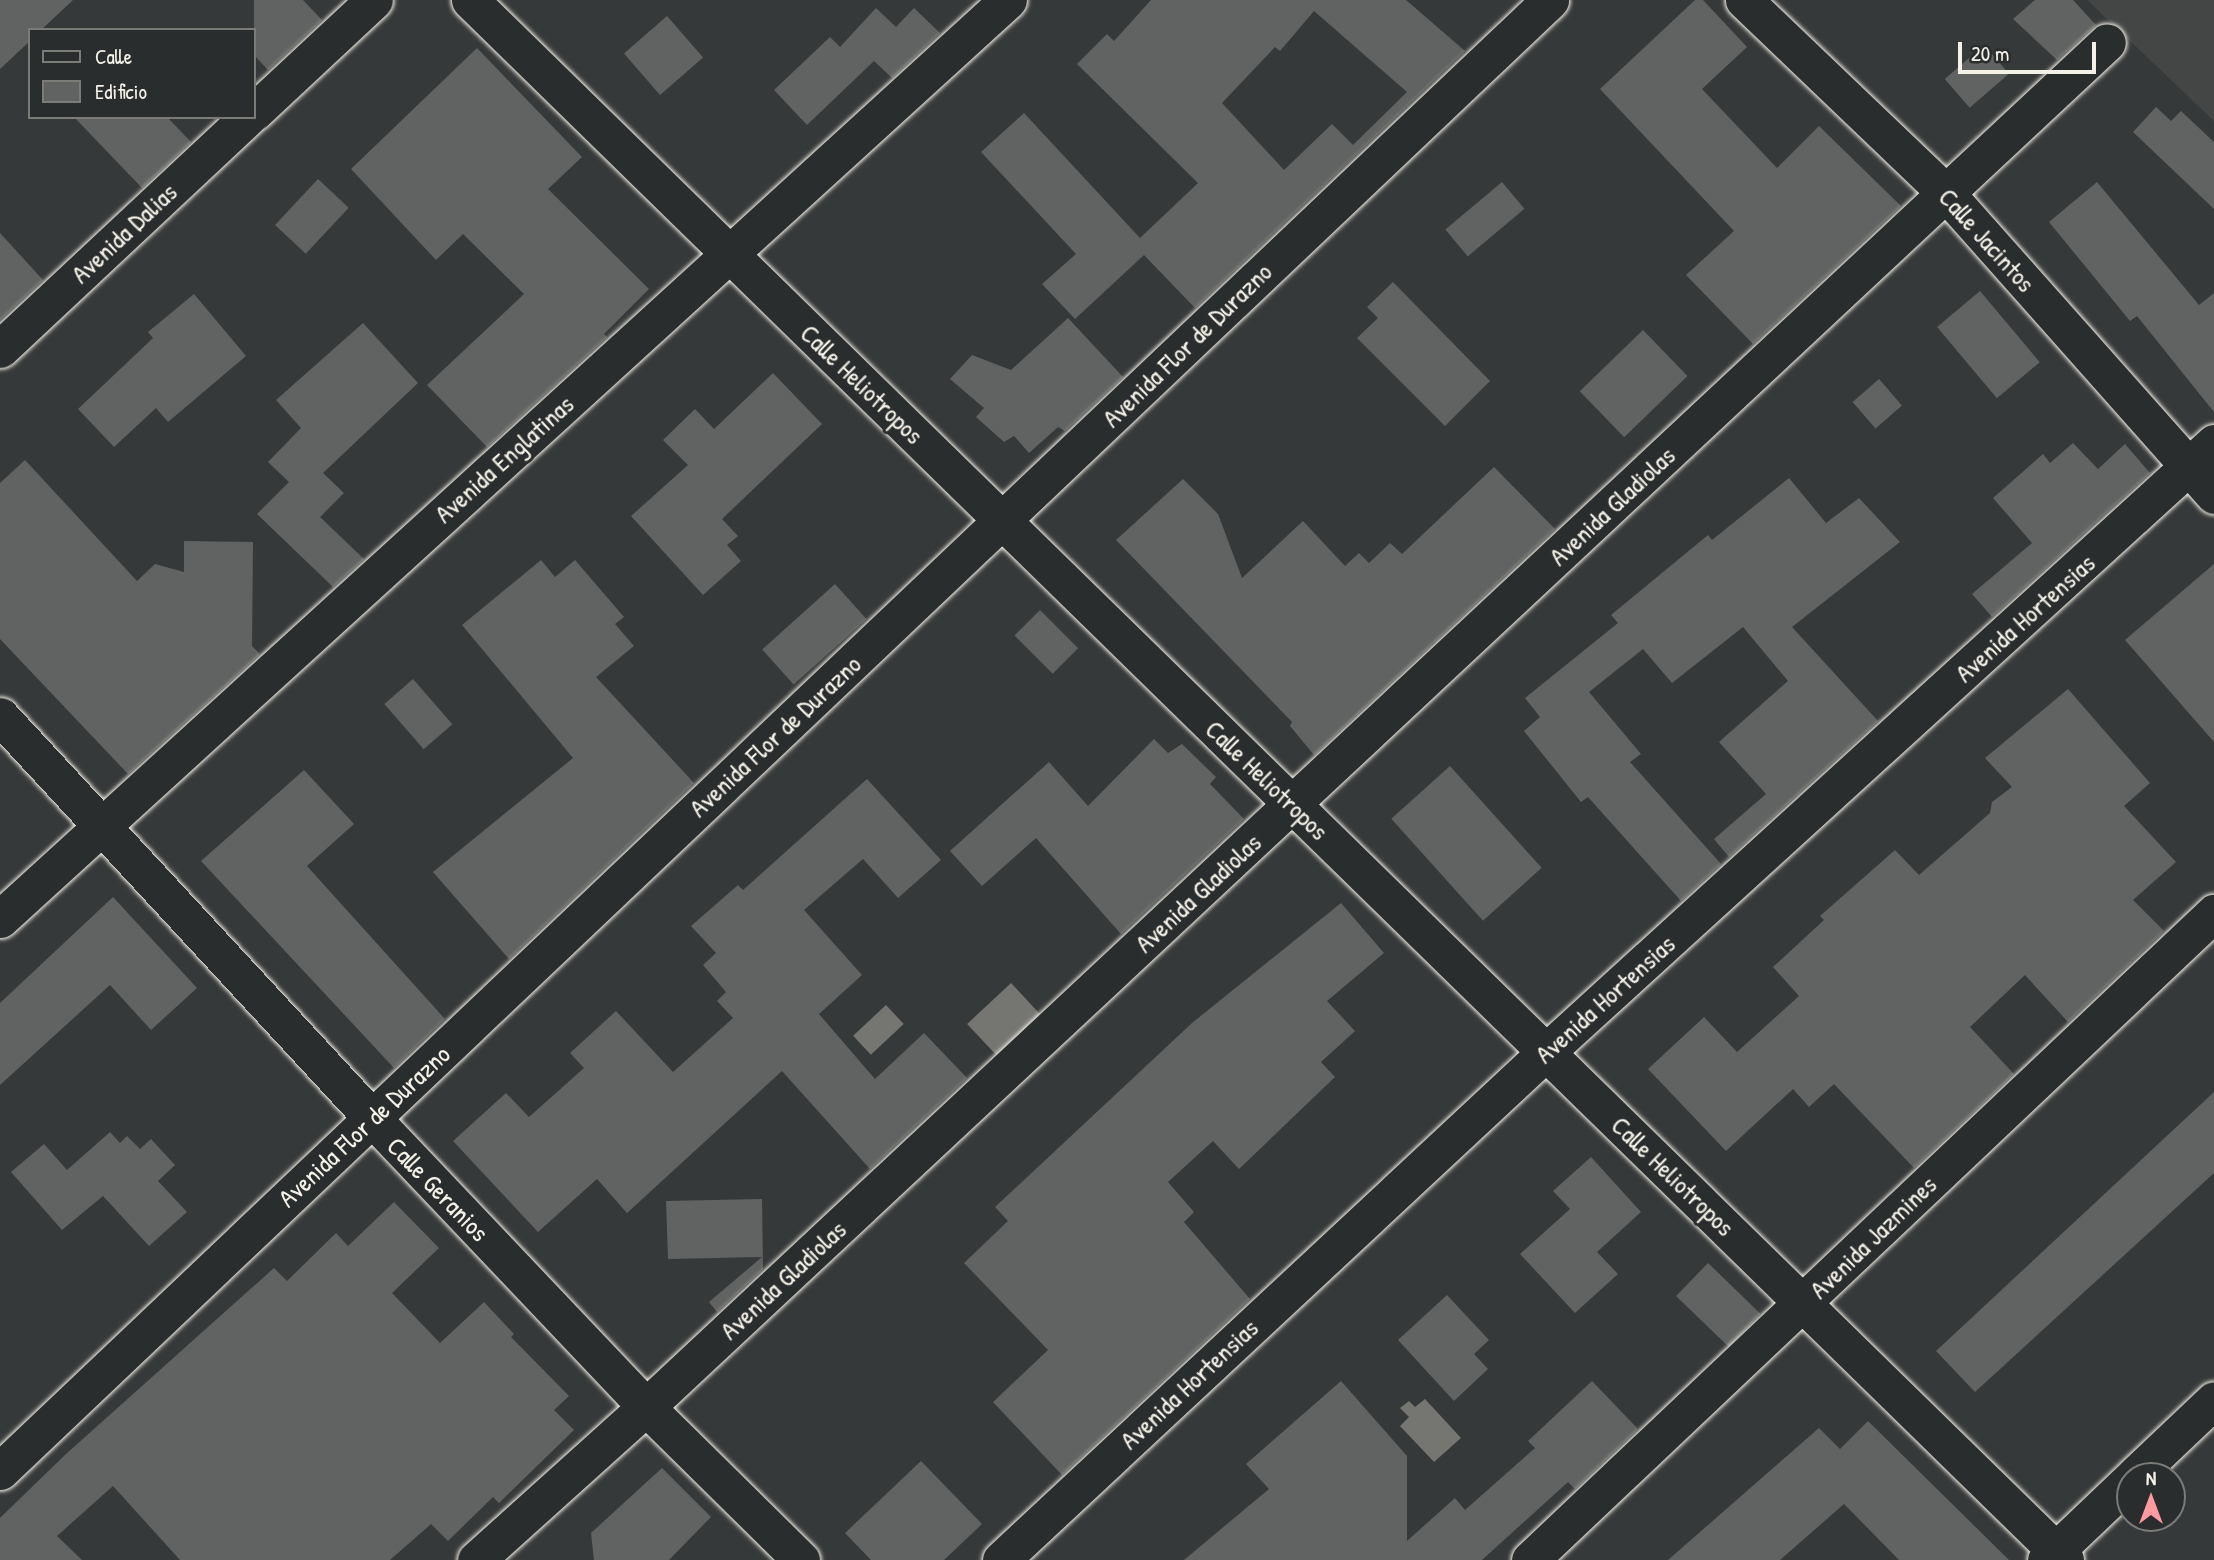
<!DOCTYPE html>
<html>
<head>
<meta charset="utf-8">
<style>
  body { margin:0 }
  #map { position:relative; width:2214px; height:1560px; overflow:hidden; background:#363939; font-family:"Patrick Hand",sans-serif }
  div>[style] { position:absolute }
  .built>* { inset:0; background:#434645 }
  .water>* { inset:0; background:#757572; transform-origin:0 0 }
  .building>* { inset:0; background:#616362; transform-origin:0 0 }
  .roads { filter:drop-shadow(0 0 2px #f4f1e8) drop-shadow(0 0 2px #f4f1e8) }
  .minor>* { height:37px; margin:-18.5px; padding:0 18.5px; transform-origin:18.5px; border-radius:18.5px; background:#2a2d2e }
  span { translate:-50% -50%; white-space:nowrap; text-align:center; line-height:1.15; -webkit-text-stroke:6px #2a2d2e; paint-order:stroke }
  .street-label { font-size:26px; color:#f4f1e8 }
  .legend { position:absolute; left:28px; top:28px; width:228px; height:91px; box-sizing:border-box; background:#2a2d2e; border:2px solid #7b7b78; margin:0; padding:9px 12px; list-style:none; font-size:21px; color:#f4f1e8 }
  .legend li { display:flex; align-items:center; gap:14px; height:35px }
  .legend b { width:35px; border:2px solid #7b7b78 }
  .north { position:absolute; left:2116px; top:1462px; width:70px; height:70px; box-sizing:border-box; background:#2a2d2e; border:2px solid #7b7b78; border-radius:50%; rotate:0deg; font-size:19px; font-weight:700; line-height:28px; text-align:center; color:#f4f1e8 }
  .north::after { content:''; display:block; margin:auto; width:24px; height:32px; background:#ff9aa2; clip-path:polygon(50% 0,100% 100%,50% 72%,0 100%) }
  .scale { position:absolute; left:1958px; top:42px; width:138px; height:32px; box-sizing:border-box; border:4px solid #f4f1e8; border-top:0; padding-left:9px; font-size:21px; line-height:24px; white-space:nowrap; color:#f4f1e8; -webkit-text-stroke:5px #2a2d2e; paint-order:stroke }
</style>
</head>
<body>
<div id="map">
  <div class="built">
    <div style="clip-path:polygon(2087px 0,2214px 0,2214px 121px)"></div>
  </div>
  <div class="water">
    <div style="left:1011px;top:983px;width:45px;height:60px;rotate:47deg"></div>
    <div style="left:886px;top:1005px;width:26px;height:45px;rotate:47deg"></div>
    <div style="clip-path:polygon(1425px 1399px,1461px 1438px,1434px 1462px,1400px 1426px,1409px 1417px,1400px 1408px,1409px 1401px,1415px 1407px)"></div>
  </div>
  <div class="building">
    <div style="clip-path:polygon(0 0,73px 0,41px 30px,30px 30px,30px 41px,0 69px)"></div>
    <div style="clip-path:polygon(254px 0,303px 0,322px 20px,268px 70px,254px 55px)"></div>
    <div style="clip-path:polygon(evenodd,1151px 0,1406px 0,1465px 51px,1195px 308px,1144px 255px,1075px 319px,1042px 284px,1076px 254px,981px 152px,1024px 113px,1140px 238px,1198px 183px,1077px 64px,1107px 34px,1114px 41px,1151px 0,1314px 11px,1407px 92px,1353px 145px,1332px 124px,1284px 170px,1222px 103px,1275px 47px,1280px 51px,1314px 11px)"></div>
    <div style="clip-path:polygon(1695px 0,1703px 0,1747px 47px,1702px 89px,1777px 168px,1819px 126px,1901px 206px,1753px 344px,1686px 275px,1734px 231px,1600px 89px)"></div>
    <div style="clip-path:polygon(2035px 0,2073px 0,2096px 25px,2057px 60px,2013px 19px)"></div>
    <div style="clip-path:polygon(876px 8px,896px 27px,914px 8px,940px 33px,892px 78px,874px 61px,807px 125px,774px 90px,830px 37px,840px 47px)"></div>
    <div style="left:667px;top:16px;width:55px;height:57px;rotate:49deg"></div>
    <div style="left:1984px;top:45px;width:38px;height:52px;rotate:49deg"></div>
    <div style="clip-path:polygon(477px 48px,582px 157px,548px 189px,649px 289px,604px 334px,607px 337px,487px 447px,427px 385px,524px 294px,463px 234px,436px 260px,351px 169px)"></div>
    <div style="clip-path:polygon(2156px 107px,2171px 121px,2181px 111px,2214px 142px,2214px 209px,2133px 132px)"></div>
    <div style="clip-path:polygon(74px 117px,167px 117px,191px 142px,142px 188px)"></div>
    <div style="left:318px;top:179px;width:42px;height:63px;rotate:43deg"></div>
    <div style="left:1502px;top:182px;width:35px;height:74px;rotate:50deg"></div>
    <div style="clip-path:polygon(2097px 182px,2199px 305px,2214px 293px,2214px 412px,2137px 316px,2130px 321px,2049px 222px)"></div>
    <div style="clip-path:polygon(0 233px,43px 280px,0 320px)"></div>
    <div style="clip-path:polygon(1393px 282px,1490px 381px,1445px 426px,1357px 338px,1378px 318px,1367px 307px)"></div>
    <div style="left:1980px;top:291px;width:93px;height:56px;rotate:50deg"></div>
    <div style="clip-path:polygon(194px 294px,246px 356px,168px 422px,156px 408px,114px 447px,78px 409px,153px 338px,148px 332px)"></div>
    <div style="clip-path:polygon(1068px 318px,1123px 377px,1065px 431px,1058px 427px,1029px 453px,1014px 436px,1004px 442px,976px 417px,984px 408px,950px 379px,972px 355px,1011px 370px)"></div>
    <div style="clip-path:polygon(363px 323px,418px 383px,323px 473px,344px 493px,320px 517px,364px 559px,333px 587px,257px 514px,289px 482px,268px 462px,301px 428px,276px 400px)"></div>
    <div style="left:1643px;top:330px;width:64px;height:88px;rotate:46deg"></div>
    <div style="clip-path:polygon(773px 373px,822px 424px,722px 519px,738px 536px,727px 545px,741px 561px,703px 595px,631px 516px,688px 465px,663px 440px,695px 409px,714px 429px)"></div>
    <div style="left:1879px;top:379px;width:35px;height:35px;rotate:49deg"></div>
    <div style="clip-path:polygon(2073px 443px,2098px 469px,2125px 444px,2150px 473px,1992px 617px,1972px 594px,2032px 543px,1993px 498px,2043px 454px,2050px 463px)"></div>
    <div style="clip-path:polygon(25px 460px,137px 581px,155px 564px,184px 572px,184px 541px,253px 542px,252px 646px,260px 654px,128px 774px,0 639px,0 483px)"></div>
    <div style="clip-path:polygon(1494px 467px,1555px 529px,1314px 755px,1290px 726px,1292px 722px,1116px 540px,1183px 479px,1218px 514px,1242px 578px,1303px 521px,1345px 566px,1359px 553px,1369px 563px,1390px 543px,1402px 554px)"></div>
    <div style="clip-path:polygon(1789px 478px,1826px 523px,1859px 498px,1900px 542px,1792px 627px,1878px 721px,1729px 857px,1714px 839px,1766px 794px,1719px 742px,1788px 681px,1743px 627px,1672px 683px,1643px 649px,1589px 692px,1641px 754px,1630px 762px,1721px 864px,1681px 901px,1588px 797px,1581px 802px,1524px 731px,1540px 717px,1525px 698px,1618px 623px,1611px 615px,1708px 535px,1712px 540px)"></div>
    <div style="clip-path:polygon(541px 560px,555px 577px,575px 560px,624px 617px,615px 624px,634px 646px,596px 677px,694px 783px,509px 959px,433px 872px,573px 758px,462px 625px)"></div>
    <div style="clip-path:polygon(2214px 564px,2214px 742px,2125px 640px)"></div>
    <div style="left:835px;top:584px;width:47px;height:98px;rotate:48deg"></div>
    <div style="left:1040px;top:610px;width:54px;height:36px;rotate:45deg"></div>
    <div style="left:413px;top:679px;width:60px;height:38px;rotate:49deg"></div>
    <div style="clip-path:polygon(2068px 689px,2150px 783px,2124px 806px,2176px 862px,2133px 900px,2164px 931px,2068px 1022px,2025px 975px,1970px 1027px,2014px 1074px,1914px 1168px,1834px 1084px,1809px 1107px,1793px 1089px,1726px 1151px,1648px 1069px,1704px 1017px,1737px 1052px,1799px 996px,1773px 967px,1824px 920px,1820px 916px,1895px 850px,1919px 875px,1990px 813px,1992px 802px,2012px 787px,1985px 758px)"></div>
    <div style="clip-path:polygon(1154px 739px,1168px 753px,1182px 744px,1216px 777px,1210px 784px,1244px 819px,1121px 934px,1036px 838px,982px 886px,950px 851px,1049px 762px,1088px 806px)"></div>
    <div style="left:1450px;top:766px;width:137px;height:79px;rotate:48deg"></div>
    <div style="clip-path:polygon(304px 770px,354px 824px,307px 866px,445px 1019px,394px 1068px,201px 861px)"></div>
    <div style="clip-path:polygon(867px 779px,941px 860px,898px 898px,863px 859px,804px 910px,862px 975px,819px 1014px,875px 1079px,924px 1033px,967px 1078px,870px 1169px,782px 1071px,627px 1213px,597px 1179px,538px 1232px,453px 1141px,506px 1093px,529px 1117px,584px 1068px,570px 1053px,616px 1011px,673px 1072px,733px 1018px,717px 1001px,726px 992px,703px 965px,716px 953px,691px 926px,738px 885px,743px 890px)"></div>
    <div style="clip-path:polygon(113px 897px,197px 988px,151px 1030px,110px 985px,0 1085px,0 1003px)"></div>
    <div style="clip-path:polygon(1341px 903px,1384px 953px,1327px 1001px,1355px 1031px,1321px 1062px,1335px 1077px,1239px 1169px,1213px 1141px,1168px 1182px,1194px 1212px,1184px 1222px,1250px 1299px,1062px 1475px,993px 1402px,1048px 1350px,964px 1263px,1008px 1221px,995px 1207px,1192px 1023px)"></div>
    <div style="clip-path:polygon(2214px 1092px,2214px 1173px,1975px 1392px,1936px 1351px)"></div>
    <div style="clip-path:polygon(110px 1132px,120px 1143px,127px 1136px,140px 1149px,151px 1139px,175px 1165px,158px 1181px,187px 1212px,149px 1246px,103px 1196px,62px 1230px,11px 1172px,44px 1144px,67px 1170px)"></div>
    <div style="clip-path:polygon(1591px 1157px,1641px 1212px,1597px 1252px,1618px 1274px,1575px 1313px,1520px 1254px,1570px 1209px,1553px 1191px)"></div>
    <div style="clip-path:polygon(762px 1199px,763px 1269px,717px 1312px,709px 1302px,762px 1257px,668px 1259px,666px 1201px)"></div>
    <div style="clip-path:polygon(394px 1202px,439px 1248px,392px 1293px,440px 1343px,484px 1302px,514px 1334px,511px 1337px,569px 1396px,554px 1410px,574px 1430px,499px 1503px,493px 1497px,448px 1541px,431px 1524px,390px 1560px,180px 1560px,113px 1486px,57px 1536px,82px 1560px,0 1560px,0 1518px,66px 1454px,274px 1268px,287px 1281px,336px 1233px,348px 1246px)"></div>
    <div style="left:1708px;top:1263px;width:73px;height:46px;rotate:44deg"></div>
    <div style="clip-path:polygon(1447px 1295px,1489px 1340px,1474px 1354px,1488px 1369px,1454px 1401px,1398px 1340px)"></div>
    <div style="clip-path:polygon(1341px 1381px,1407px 1456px,1407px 1541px,1455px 1498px,1465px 1510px,1535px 1448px,1528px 1441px,1592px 1381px,1638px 1429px,1575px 1489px,1568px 1482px,1482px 1560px,1184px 1560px,1269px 1489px,1246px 1464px)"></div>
    <div style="clip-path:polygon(1868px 1421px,2009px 1560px,1899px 1560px,1844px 1504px,1780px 1560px,1668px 1560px,1819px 1428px,1840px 1449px)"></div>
    <div style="clip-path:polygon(921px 1461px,982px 1524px,944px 1560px,871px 1560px,845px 1533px)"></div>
    <div style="clip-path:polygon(662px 1468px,711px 1517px,669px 1560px,594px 1560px,591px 1533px)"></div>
  </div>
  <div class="roads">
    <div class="minor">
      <div style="left:470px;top:0;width:2231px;rotate:44.36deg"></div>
      <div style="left:1744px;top:0;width:279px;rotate:43.7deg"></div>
      <div style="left:1946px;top:193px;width:404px;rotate:48.4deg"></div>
      <div style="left:254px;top:112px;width:164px;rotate:-43deg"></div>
      <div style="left:0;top:349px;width:340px;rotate:-43.1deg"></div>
      <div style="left:0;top:716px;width:548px;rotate:47.22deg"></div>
      <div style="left:372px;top:1118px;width:398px;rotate:46.5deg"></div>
      <div style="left:646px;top:1407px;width:218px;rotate:44.6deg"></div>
      <div style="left:0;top:919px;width:1364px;rotate:-42.36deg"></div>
      <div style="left:0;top:1471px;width:2137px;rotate:-43.5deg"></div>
      <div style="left:2134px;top:1476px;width:110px;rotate:-43.5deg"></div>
      <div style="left:476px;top:1560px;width:229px;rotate:-42deg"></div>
      <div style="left:646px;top:1407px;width:1999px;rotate:-43.05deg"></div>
      <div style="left:1001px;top:1560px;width:745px;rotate:-42.99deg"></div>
      <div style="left:1546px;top:1052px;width:904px;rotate:-42.35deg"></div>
      <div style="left:1530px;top:1560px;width:942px;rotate:-43.41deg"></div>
      <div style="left:2046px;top:1560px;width:116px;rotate:-43.6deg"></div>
    </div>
  </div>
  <div class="street-label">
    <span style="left:124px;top:233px;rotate:-43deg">Avenida Dalias</span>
    <span style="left:1987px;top:240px;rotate:48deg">Calle Jacintos</span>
    <span style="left:1187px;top:345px;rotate:-44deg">Avenida Flor de Durazno</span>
    <span style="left:862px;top:384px;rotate:44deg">Calle Heliotropos</span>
    <span style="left:504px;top:459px;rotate:-42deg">Avenida Englatinas</span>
    <span style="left:1612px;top:506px;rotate:-43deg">Avenida Gladiolas</span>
    <span style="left:2025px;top:618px;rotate:-42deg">Avenida Hortensias</span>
    <span style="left:775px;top:736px;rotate:-43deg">Avenida Flor de Durazno</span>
    <span style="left:1267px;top:780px;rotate:44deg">Calle Heliotropos</span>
    <span style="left:1198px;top:893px;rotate:-43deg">Avenida Gladiolas</span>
    <span style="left:1605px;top:999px;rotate:-42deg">Avenida Hortensias</span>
    <span style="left:364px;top:1126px;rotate:-43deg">Avenida Flor de Durazno</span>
    <span style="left:1673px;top:1176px;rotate:44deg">Calle Heliotropos</span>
    <span style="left:438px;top:1189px;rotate:46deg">Calle Geranios</span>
    <span style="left:1873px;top:1237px;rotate:-44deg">Avenida Jazmines</span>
    <span style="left:783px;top:1280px;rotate:-43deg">Avenida Gladiolas</span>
    <span style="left:1189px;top:1384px;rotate:-43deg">Avenida Hortensias</span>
  </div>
  <ul class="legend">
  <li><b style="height:9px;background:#2a2d2e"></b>Calle</li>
  <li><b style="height:19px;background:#616362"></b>Edificio</li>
  </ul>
  <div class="north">N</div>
  <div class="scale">20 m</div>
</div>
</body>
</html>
